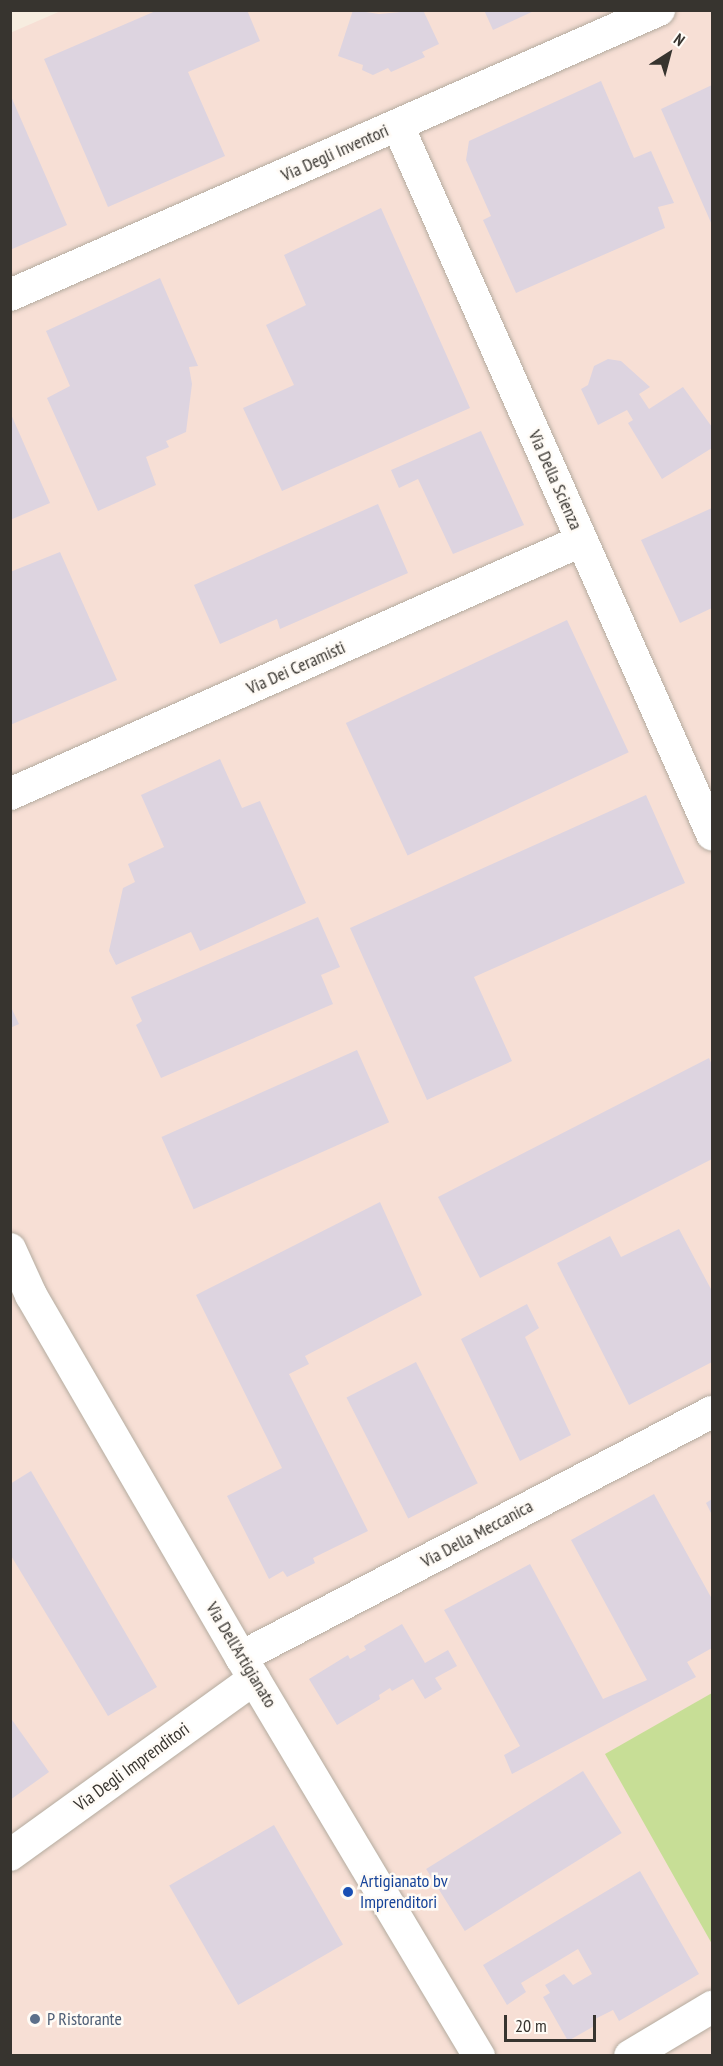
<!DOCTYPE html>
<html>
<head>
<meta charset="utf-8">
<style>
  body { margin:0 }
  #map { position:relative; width:723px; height:2066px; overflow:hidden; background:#f7ede0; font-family:"PT Sans Narrow",sans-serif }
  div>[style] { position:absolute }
  .industrial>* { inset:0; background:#f7dfd5 }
  .green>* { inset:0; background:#c7de96 }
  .building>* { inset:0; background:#ddd4e0; transform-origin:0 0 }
  .roads { filter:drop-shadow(0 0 2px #b4ab9f) drop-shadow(0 0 2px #b4ab9f) }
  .street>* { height:32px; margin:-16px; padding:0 16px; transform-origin:16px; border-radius:16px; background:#fff }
  .dots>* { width:16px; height:16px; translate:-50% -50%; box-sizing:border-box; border:3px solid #fffbf6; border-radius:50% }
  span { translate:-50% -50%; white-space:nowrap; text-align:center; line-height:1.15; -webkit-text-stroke:5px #fffbf6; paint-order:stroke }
  .street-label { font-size:18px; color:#37342f }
  .transit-label { font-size:18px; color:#164399 }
  .left { translate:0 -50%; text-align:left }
  .service-label { font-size:18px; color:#4e5e75 }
  .frame { position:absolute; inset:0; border:12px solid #37342f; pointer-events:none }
  .north { position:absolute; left:639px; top:24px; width:60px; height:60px; -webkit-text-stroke:4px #fffbf6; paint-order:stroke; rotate:36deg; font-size:16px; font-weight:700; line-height:24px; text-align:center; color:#37342f }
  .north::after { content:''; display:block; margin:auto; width:21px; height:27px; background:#37342f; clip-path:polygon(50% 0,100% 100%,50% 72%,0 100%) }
  .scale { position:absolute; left:504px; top:2015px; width:92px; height:27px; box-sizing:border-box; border:3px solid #37342f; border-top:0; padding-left:8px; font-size:18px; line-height:21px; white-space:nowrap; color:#37342f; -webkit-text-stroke:4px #fffbf6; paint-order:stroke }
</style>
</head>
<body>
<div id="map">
  <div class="industrial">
    <div style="clip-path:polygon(63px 10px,712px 11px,712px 2055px,11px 2055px,10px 33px)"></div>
  </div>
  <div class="green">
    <div style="clip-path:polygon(712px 1693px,712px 1944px,605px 1754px)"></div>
  </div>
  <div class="building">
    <div style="clip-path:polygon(158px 10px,247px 10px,260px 41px,188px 72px,225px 156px,108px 207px,44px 59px)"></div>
    <div style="clip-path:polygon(353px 10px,379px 14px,423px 10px,439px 44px,422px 52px,425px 57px,391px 72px,388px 68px,373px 75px,362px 70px,363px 65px,338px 56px)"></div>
    <div style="clip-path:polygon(484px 10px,536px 10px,493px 30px)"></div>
    <div style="clip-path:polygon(601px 81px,634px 158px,651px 151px,674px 203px,658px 207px,665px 228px,516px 293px,483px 220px,491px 216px,466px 160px,469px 141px)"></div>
    <div style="clip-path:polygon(712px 85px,712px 225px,661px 109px)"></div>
    <div style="clip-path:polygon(10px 94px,67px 225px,10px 250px)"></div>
    <div style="clip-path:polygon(381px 208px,470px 408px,282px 491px,243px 408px,294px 385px,266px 325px,306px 305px,284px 255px)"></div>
    <div style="clip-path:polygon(160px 278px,198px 366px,189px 367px,192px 384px,186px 432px,166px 441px,169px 447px,146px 457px,156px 485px,98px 511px,47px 398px,70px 386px,46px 331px)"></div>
    <div style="clip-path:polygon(608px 359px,621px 361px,650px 387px,639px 394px,649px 409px,683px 387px,712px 427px,712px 448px,662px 479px,628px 423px,633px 420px,627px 410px,598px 425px,581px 389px,588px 385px,594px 366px)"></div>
    <div style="clip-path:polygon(10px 412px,50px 503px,10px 520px)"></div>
    <div style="clip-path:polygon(481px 431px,524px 525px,453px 554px,418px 479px,399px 488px,391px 470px)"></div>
    <div style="clip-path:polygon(378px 504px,408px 573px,280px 629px,277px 619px,220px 644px,194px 585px)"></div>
    <div style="clip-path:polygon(712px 508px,712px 608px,680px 623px,641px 540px)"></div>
    <div style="clip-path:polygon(60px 552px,117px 680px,10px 725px,10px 572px)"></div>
    <div style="left:567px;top:620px;width:146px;height:244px;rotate:65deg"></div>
    <div style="clip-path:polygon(220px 759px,242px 808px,260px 801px,306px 903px,200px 951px,191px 932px,116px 965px,109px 951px,123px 888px,135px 882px,128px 864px,164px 847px,141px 795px)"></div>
    <div style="clip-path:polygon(646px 795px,685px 883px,474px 977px,512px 1061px,427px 1100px,350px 928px)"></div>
    <div style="clip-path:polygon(318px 917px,340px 967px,321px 975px,333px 1004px,161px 1078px,136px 1025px,142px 1021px,131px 997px)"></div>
    <div style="clip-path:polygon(10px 1005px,19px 1024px,10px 1028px)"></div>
    <div style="left:357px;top:1050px;width:79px;height:214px;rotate:66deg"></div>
    <div style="clip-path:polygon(709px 1058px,712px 1065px,712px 1159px,480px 1278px,438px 1197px)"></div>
    <div style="clip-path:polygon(380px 1202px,422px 1295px,305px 1356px,309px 1364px,289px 1374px,368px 1531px,313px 1558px,315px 1563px,287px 1577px,283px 1571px,269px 1579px,227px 1496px,282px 1468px,196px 1295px)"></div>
    <div style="clip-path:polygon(679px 1229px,712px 1291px,712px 1362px,629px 1405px,557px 1263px,610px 1236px,621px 1257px)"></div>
    <div style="clip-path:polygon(527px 1304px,539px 1328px,525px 1337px,571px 1435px,520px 1461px,461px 1339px)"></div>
    <div style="left:416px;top:1362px;width:136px;height:78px;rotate:63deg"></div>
    <div style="clip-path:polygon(31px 1471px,157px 1687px,108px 1716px,10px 1554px,10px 1484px)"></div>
    <div style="clip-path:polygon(654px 1494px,712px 1599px,712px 1648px,687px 1662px,696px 1677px,512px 1774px,504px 1755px,520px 1746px,444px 1610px,530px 1564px,603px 1699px,647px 1680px,571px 1540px)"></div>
    <div style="clip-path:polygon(712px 1499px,712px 1515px,706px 1503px)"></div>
    <div style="clip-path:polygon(402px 1624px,425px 1663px,448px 1650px,457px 1666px,435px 1678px,442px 1689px,425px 1699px,413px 1679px,392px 1691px,390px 1688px,379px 1695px,380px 1699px,337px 1725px,309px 1679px,348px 1655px,350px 1659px,366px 1650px,364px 1646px)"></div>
    <div style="clip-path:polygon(10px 1717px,49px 1772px,10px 1800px)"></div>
    <div style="left:583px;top:1771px;width:73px;height:185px;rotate:58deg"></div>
    <div style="left:274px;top:1825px;width:138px;height:121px;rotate:60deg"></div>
    <div style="clip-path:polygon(640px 1871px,699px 1974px,619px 2021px,613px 2010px,593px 2020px,596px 2025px,568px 2041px,543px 1997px,550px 1993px,545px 1985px,564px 1974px,573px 1985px,592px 1974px,578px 1949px,521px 1983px,526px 1992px,507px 2005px,483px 1965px)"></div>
  </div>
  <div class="roads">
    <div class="street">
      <div style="left:398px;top:126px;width:775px;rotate:66.08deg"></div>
      <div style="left:10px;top:295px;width:709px;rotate:-23.71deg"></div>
      <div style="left:10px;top:794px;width:625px;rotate:-23.9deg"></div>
      <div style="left:10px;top:1249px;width:51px;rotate:65.5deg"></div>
      <div style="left:31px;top:1295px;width:419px;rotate:59.9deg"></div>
      <div style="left:241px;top:1657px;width:465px;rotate:59.2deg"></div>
      <div style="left:241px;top:1657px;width:531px;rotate:-27.48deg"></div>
      <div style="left:10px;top:1855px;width:301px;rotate:-35.8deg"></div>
      <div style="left:630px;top:2056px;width:96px;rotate:-30.9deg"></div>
    </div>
  </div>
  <div class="dots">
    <div style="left:348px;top:1892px;background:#1a4fb4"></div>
    <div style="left:35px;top:2019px;background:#5c6f8a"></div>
  </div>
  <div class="street-label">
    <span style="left:335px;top:153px;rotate:-24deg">Via Degli Inventori</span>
    <span style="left:555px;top:480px;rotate:66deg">Via Della Scienza</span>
    <span style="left:296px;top:668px;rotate:-24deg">Via Dei Ceramisti</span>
    <span style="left:477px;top:1534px;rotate:-28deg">Via Della Meccanica</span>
    <span style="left:241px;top:1655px;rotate:59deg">Via Dell'Artigianato</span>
    <span style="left:132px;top:1767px;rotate:-36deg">Via Degli Imprenditori</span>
  </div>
  <div class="transit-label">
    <span class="left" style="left:360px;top:1892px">Artigianato bv<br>Imprenditori</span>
  </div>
  <div class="service-label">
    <span class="left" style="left:47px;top:2019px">P Ristorante</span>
  </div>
  <div class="frame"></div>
  <div class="north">N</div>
  <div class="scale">20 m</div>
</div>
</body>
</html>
